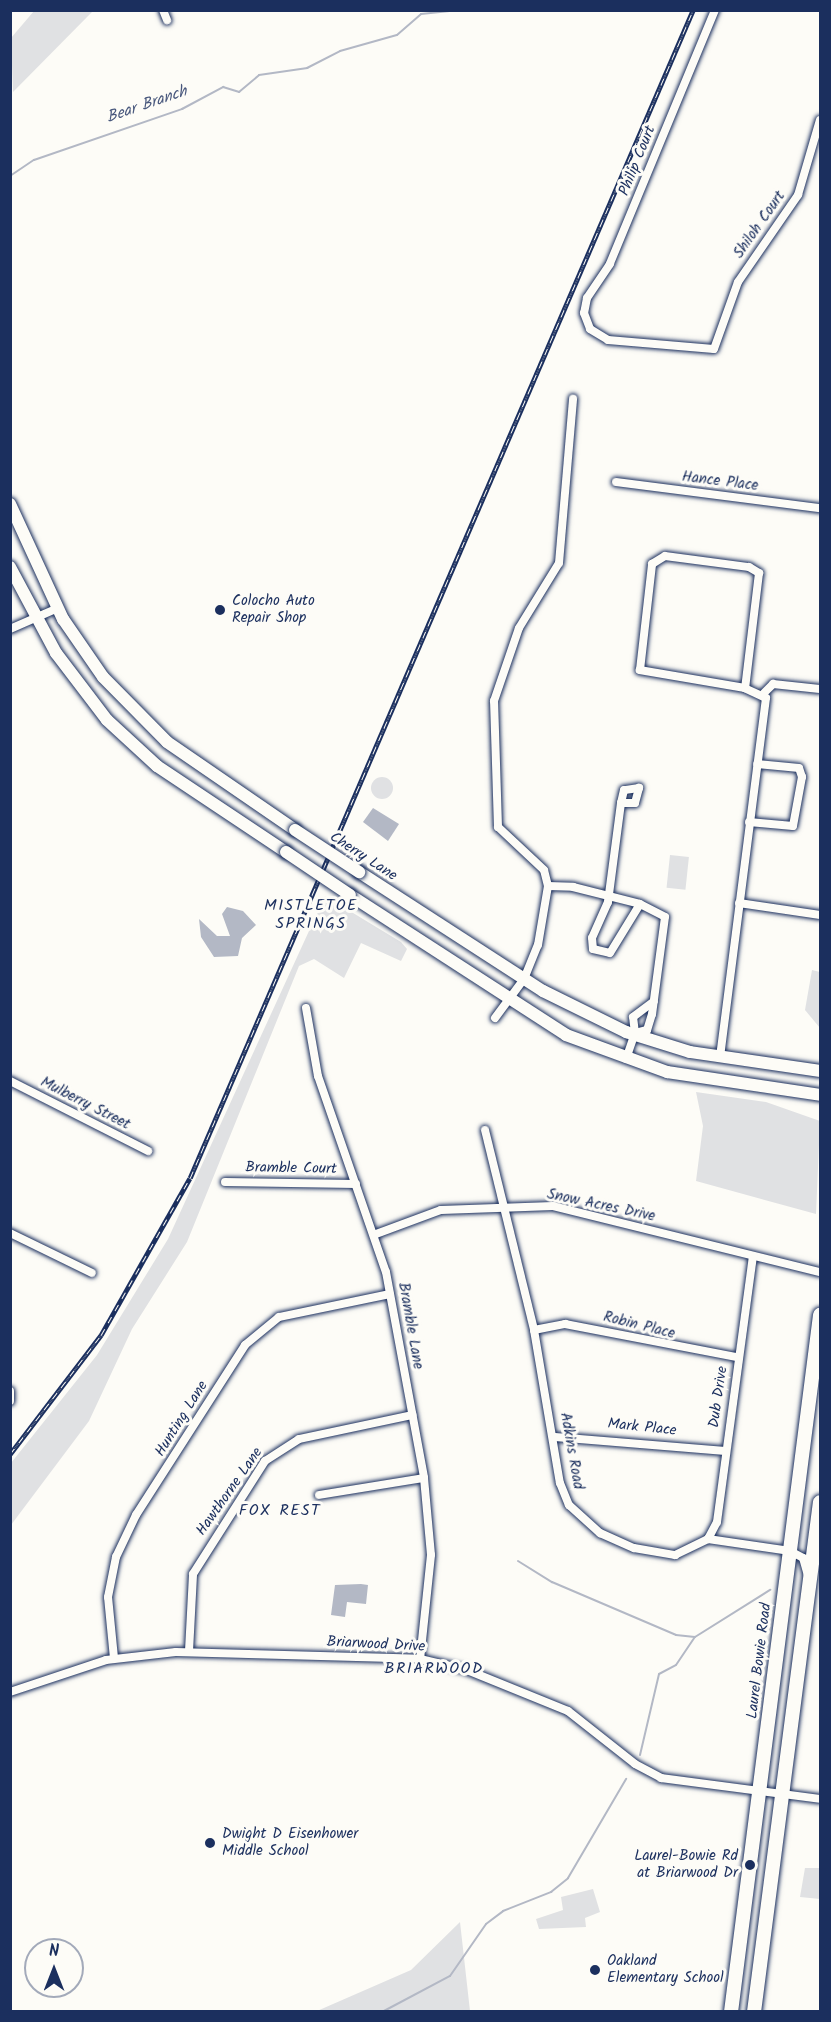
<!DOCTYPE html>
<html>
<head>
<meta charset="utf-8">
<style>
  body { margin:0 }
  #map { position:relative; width:831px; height:2022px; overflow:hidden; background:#fdfcf7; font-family:Kalam,sans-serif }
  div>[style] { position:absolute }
  .green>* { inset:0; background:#e0e1e3; transform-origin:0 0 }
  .round { border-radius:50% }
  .water>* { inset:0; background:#b3b8c5 }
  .stream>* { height:2px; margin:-1px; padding:0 1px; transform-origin:1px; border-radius:1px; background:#b3b8c5 }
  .roads { filter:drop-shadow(0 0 2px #1b2f5e) drop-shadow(0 0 2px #1b2f5e) }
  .street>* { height:8px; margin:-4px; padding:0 4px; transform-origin:4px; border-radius:4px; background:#fdfcf7 }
  .secondary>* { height:12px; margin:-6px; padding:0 6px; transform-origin:6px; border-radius:6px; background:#fdfcf7 }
  .primary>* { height:14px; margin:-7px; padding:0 7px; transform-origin:7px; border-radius:7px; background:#fdfcf7 }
  .rail>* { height:4.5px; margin-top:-2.25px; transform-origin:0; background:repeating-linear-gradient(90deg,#fdfcf7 0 7px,#1b2f5e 0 14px); box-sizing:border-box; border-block:2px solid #1b2f5e }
  .bridges { filter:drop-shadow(0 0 2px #1b2f5e) drop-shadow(0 0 2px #1b2f5e) }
  .secondary-bridge>* { height:12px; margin:-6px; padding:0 6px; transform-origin:6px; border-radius:6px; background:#fdfcf7 }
  .dots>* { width:16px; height:16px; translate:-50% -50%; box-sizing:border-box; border:3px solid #fdfcf7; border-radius:50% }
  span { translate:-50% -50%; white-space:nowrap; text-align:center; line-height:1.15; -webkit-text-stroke:6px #fdfcf7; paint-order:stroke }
  .street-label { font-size:15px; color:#1b2f5e }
  .poi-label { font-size:15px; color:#1b2f5e }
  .left { translate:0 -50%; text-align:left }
  .right { translate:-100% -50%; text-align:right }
  .water-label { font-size:16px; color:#49587d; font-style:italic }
  .neighbourhood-label { font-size:16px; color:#1b2f5e; letter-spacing:1.5px }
  .frame { position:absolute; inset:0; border:12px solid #1b2f5e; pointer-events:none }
  .north { position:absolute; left:24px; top:1938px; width:60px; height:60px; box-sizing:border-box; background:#fdfcf7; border:2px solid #a3aaba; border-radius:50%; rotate:0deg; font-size:16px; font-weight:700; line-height:24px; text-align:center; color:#1b2f5e }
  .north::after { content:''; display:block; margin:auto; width:21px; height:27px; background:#1b2f5e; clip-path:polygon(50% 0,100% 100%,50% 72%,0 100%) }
</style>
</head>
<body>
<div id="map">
  <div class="green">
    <div style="clip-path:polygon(34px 11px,93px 11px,13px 92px,11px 38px)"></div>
    <div class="round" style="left:371px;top:777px;width:22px;height:22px"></div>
    <div style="left:670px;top:855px;width:19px;height:33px;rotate:6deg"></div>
    <div style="clip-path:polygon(325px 896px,401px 942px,407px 949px,401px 961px,361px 943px,344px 978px,314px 959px,299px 966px,187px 1242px,132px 1329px,89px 1421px,11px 1525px,11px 1463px,97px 1355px,168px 1239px)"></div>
    <div style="clip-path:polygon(812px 970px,820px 972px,820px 1028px,805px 1010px)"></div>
    <div style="clip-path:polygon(696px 1092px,766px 1102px,820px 1121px,816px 1214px,696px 1181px,703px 1126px)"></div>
    <div style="clip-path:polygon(805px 1868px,820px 1868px,820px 1899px,800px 1897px)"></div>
    <div style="clip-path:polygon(593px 1889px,600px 1912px,585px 1918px,586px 1927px,539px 1929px,536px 1919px,563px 1910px,561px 1897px)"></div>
    <div style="clip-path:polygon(460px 1922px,470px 2011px,317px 2011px,411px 1970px)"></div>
  </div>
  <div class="water">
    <div style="clip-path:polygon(373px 808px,399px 824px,388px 841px,363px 822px)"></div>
    <div style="clip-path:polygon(227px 907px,243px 911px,256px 925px,242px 938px,238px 956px,214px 957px,201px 937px,199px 919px,217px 936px,230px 936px,222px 914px)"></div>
    <div style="clip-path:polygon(361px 1584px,368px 1585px,366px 1604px,347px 1602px,345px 1617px,331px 1615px,335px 1585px)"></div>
  </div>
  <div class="stream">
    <div style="left:10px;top:176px;width:29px;rotate:-34deg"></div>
    <div style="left:34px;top:160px;width:157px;rotate:-19deg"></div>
    <div style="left:182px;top:109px;width:47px;rotate:-28.2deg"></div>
    <div style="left:223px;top:87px;width:17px;rotate:17deg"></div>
    <div style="left:239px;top:92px;width:26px;rotate:-40deg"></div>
    <div style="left:259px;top:75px;width:49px;rotate:-8.3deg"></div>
    <div style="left:307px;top:68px;width:37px;rotate:-27deg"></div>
    <div style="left:340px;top:51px;width:59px;rotate:-15.7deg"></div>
    <div style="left:397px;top:35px;width:32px;rotate:-41deg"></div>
    <div style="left:421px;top:14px;width:36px;rotate:-6deg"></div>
    <div style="left:518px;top:1561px;width:40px;rotate:32deg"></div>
    <div style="left:552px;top:1582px;width:135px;rotate:23.1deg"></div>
    <div style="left:676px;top:1635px;width:19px;rotate:6deg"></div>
    <div style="left:640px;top:1755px;width:83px;rotate:-76.8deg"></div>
    <div style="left:659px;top:1674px;width:19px;rotate:-28deg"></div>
    <div style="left:676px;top:1665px;width:34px;rotate:-56deg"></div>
    <div style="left:695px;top:1637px;width:89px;rotate:-32.1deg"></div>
    <div style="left:382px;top:2012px;width:77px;rotate:-27.9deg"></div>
    <div style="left:450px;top:1976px;width:63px;rotate:-55.3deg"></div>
    <div style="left:486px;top:1924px;width:21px;rotate:-37deg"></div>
    <div style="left:503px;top:1911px;width:52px;rotate:-21.6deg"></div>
    <div style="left:551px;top:1892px;width:22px;rotate:-39deg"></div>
    <div style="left:568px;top:1878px;width:115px;rotate:-59.6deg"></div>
  </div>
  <div class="roads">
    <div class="street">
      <div style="left:163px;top:10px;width:11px;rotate:68deg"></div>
      <div style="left:715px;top:10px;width:275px;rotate:112.5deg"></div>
      <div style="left:610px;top:264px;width:41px;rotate:124.1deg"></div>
      <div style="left:587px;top:298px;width:15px;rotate:101deg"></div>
      <div style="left:584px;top:313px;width:17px;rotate:69deg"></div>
      <div style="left:590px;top:329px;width:21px;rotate:31deg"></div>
      <div style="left:608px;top:340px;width:106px;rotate:4.9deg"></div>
      <div style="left:714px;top:349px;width:71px;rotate:-70.3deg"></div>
      <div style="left:738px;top:282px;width:106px;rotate:-55.4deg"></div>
      <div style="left:798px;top:195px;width:78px;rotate:-73.7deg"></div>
      <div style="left:616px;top:482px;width:206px;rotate:7.3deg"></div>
      <div style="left:665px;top:556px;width:85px;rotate:7.5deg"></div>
      <div style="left:749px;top:567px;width:12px;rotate:31deg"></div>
      <div style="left:759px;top:573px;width:116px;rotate:96.9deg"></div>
      <div style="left:745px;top:688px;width:107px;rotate:-170.3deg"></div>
      <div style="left:640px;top:670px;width:107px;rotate:-83.5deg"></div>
      <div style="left:652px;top:564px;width:15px;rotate:-32deg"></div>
      <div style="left:10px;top:629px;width:52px;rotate:-23.6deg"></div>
      <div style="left:764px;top:693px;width:13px;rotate:-45deg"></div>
      <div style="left:773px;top:684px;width:47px;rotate:6.1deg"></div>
      <div style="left:621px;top:803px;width:14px"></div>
      <div style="left:635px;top:803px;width:16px;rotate:-75deg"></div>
      <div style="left:639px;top:788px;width:15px;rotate:172deg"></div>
      <div style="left:624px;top:790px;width:13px;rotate:103deg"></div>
      <div style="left:621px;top:803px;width:100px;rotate:97.5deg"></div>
      <div style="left:608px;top:902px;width:39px;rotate:114deg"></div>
      <div style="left:592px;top:938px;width:11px;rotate:85deg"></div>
      <div style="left:593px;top:949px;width:17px;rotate:13deg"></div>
      <div style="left:610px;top:953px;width:57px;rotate:-58.5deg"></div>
      <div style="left:749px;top:822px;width:44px;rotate:5.2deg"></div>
      <div style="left:793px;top:826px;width:50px;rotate:-79.6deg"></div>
      <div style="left:802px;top:777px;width:9px;rotate:-108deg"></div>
      <div style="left:799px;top:768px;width:42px;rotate:-174.6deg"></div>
      <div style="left:548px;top:886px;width:25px;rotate:2deg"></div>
      <div style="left:573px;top:887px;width:69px;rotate:14.2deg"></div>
      <div style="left:640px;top:904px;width:28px;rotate:27deg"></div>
      <div style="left:665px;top:917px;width:98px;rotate:97.6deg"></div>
      <div style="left:652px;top:1014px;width:17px;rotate:107deg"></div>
      <div style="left:647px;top:1030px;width:12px;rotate:166deg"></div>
      <div style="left:739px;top:903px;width:82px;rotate:8.4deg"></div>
      <div style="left:306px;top:1008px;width:69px;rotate:80deg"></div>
      <div style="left:318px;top:1076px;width:207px;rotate:70.9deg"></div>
      <div style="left:386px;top:1272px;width:209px;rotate:79.5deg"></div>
      <div style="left:424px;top:1478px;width:77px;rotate:84.8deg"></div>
      <div style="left:431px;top:1555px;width:105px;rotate:96deg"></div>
      <div style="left:495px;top:1018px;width:49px;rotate:-53.4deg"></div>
      <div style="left:524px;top:979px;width:37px;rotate:-68deg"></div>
      <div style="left:538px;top:945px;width:60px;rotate:-80.4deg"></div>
      <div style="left:548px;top:886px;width:16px;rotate:-104deg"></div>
      <div style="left:544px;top:870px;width:63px;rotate:-136.9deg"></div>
      <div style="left:498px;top:827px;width:126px;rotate:-91.8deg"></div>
      <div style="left:494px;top:701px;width:77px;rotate:-71.1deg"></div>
      <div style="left:519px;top:628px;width:76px;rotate:-58.4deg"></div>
      <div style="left:559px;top:563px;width:165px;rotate:-85.1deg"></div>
      <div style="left:635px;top:1033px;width:16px;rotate:-97deg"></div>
      <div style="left:633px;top:1017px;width:26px;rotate:-37deg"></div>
      <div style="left:720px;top:1057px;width:362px;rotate:-82.7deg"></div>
      <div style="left:766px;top:698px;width:23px;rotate:-155deg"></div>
      <div style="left:626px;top:1059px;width:28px;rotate:-71deg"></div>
      <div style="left:10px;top:1081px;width:155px;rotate:26.9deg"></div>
      <div style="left:485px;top:1130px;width:206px;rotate:76.2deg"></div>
      <div style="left:534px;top:1330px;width:155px;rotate:80.4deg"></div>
      <div style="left:560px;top:1483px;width:24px;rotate:68deg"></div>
      <div style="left:569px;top:1505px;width:42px;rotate:42.1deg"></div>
      <div style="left:600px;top:1533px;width:37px;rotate:24deg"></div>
      <div style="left:634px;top:1548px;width:42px;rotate:9.7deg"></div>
      <div style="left:675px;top:1555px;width:37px;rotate:-26deg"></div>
      <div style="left:708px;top:1539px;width:83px;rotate:8.3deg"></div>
      <div style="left:790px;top:1551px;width:15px;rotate:28deg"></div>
      <div style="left:803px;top:1558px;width:18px;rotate:74deg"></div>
      <div style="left:225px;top:1182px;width:131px;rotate:0.9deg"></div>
      <div style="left:10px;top:1233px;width:91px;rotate:26deg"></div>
      <div style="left:376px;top:1234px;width:69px;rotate:-20.3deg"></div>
      <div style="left:441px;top:1210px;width:112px;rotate:-2deg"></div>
      <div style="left:553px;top:1206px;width:275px;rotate:13.9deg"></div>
      <div style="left:534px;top:1330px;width:32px;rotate:-11deg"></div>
      <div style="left:565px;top:1324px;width:175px;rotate:10.9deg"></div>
      <div style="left:10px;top:1391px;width:10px;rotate:90deg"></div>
      <div style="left:555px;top:1437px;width:171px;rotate:4.7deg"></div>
      <div style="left:319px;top:1495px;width:106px;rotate:-9.2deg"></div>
      <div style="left:708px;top:1539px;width:19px;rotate:-62deg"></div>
      <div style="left:717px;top:1522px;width:268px;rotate:-82.3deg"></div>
      <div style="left:189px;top:1651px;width:77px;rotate:-87deg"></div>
      <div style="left:193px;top:1574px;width:134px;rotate:-57.5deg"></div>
      <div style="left:265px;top:1461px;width:40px;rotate:-32.9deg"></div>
      <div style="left:299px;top:1439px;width:116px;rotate:-12deg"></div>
      <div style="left:114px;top:1658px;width:61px;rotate:-95.6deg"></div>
      <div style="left:108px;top:1597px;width:41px;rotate:-78.7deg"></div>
      <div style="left:116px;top:1557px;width:47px;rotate:-64.5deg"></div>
      <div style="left:136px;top:1515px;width:202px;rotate:-57.3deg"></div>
      <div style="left:245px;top:1345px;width:44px;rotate:-39.5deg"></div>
      <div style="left:279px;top:1317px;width:113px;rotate:-11.7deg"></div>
      <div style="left:10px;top:1692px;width:101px;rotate:-18.4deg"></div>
      <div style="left:106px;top:1660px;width:70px;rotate:-6.5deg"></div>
      <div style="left:176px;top:1652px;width:244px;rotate:1.6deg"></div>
      <div style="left:420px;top:1659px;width:48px;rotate:13.2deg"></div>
      <div style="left:467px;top:1670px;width:109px;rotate:22.1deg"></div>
      <div style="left:568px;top:1711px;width:85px;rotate:38.3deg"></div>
      <div style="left:635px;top:1764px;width:30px;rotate:28deg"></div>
      <div style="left:661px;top:1778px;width:160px;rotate:7.5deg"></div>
    </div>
    <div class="secondary">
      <div style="left:10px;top:504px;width:127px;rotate:65.3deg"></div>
      <div style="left:63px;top:619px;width:70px;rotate:55.4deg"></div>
      <div style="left:103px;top:677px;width:91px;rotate:45.4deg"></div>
      <div style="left:167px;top:742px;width:155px;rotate:34.5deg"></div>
      <div style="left:10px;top:567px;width:98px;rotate:61.9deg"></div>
      <div style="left:56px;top:653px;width:84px;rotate:52.7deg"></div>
      <div style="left:107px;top:720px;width:68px;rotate:42.6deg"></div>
      <div style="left:157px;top:766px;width:155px;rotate:33.7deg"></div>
      <div style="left:359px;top:872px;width:219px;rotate:32.9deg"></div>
      <div style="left:543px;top:991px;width:93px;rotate:26.3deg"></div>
      <div style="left:626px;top:1032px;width:67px;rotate:17.4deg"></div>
      <div style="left:690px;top:1052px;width:131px;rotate:8.3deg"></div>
      <div style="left:350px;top:895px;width:257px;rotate:32.9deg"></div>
      <div style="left:566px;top:1035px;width:108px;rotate:20.1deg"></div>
      <div style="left:667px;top:1072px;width:155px;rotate:8.5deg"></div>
    </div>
    <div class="primary">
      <div style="left:731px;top:2012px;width:703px;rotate:-82.72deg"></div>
      <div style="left:754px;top:2012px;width:514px;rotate:-82.63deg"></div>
    </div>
  </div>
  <div class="rail">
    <div style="left:10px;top:1454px;width:150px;rotate:-52.6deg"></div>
    <div style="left:101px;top:1335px;width:180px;rotate:-60.5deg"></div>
    <div style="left:190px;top:1178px;width:1272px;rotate:-66.7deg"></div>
  </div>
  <div class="bridges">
    <div class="secondary-bridge">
      <div style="left:295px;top:830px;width:77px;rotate:33.3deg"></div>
      <div style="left:286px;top:852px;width:77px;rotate:33.9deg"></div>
    </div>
  </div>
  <div class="dots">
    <div style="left:220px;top:610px;background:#1b2f5e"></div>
    <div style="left:210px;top:1843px;background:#1b2f5e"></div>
    <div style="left:750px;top:1865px;background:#1b2f5e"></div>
    <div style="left:595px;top:1970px;background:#1b2f5e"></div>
  </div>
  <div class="street-label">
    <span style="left:638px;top:161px;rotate:-68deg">Philip Court</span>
    <span style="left:760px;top:225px;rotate:-55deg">Shiloh Court</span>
    <span style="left:720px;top:482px;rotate:7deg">Hance Place</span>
    <span style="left:363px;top:857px;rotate:33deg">Cherry Lane</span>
    <span style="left:85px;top:1104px;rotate:27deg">Mulberry Street</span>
    <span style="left:291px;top:1169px;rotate:1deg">Bramble Court</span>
    <span style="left:601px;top:1206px;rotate:12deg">Snow Acres Drive</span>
    <span style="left:410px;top:1326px;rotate:80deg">Bramble Lane</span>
    <span style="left:639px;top:1326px;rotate:14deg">Robin Place</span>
    <span style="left:719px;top:1397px;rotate:-82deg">Dub Drive</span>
    <span style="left:182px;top:1419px;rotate:-58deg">Hunting Lane</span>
    <span style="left:642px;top:1428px;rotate:6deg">Mark Place</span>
    <span style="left:571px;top:1451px;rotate:80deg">Adkins Road</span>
    <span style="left:230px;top:1492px;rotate:-55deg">Hawthorne Lane</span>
    <span style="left:376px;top:1645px;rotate:3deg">Briarwood Drive</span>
    <span style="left:760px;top:1661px;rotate:-83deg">Laurel Bowie Road</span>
  </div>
  <div class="poi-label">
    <span class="left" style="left:232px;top:610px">Colocho Auto<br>Repair Shop</span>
    <span class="left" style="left:222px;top:1843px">Dwight D Eisenhower<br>Middle School</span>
    <span class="right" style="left:738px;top:1865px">Laurel-Bowie Rd<br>at Briarwood Dr</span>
    <span class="left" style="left:607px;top:1970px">Oakland<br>Elementary School</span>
  </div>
  <div class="water-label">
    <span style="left:147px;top:105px;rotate:-19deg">Bear Branch</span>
  </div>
  <div class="neighbourhood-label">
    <span style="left:311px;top:915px">MISTLETOE<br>SPRINGS</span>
    <span style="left:280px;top:1511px">FOX REST</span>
    <span style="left:434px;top:1669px">BRIARWOOD</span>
  </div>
  <div class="frame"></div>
  <div class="north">N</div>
</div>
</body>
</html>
